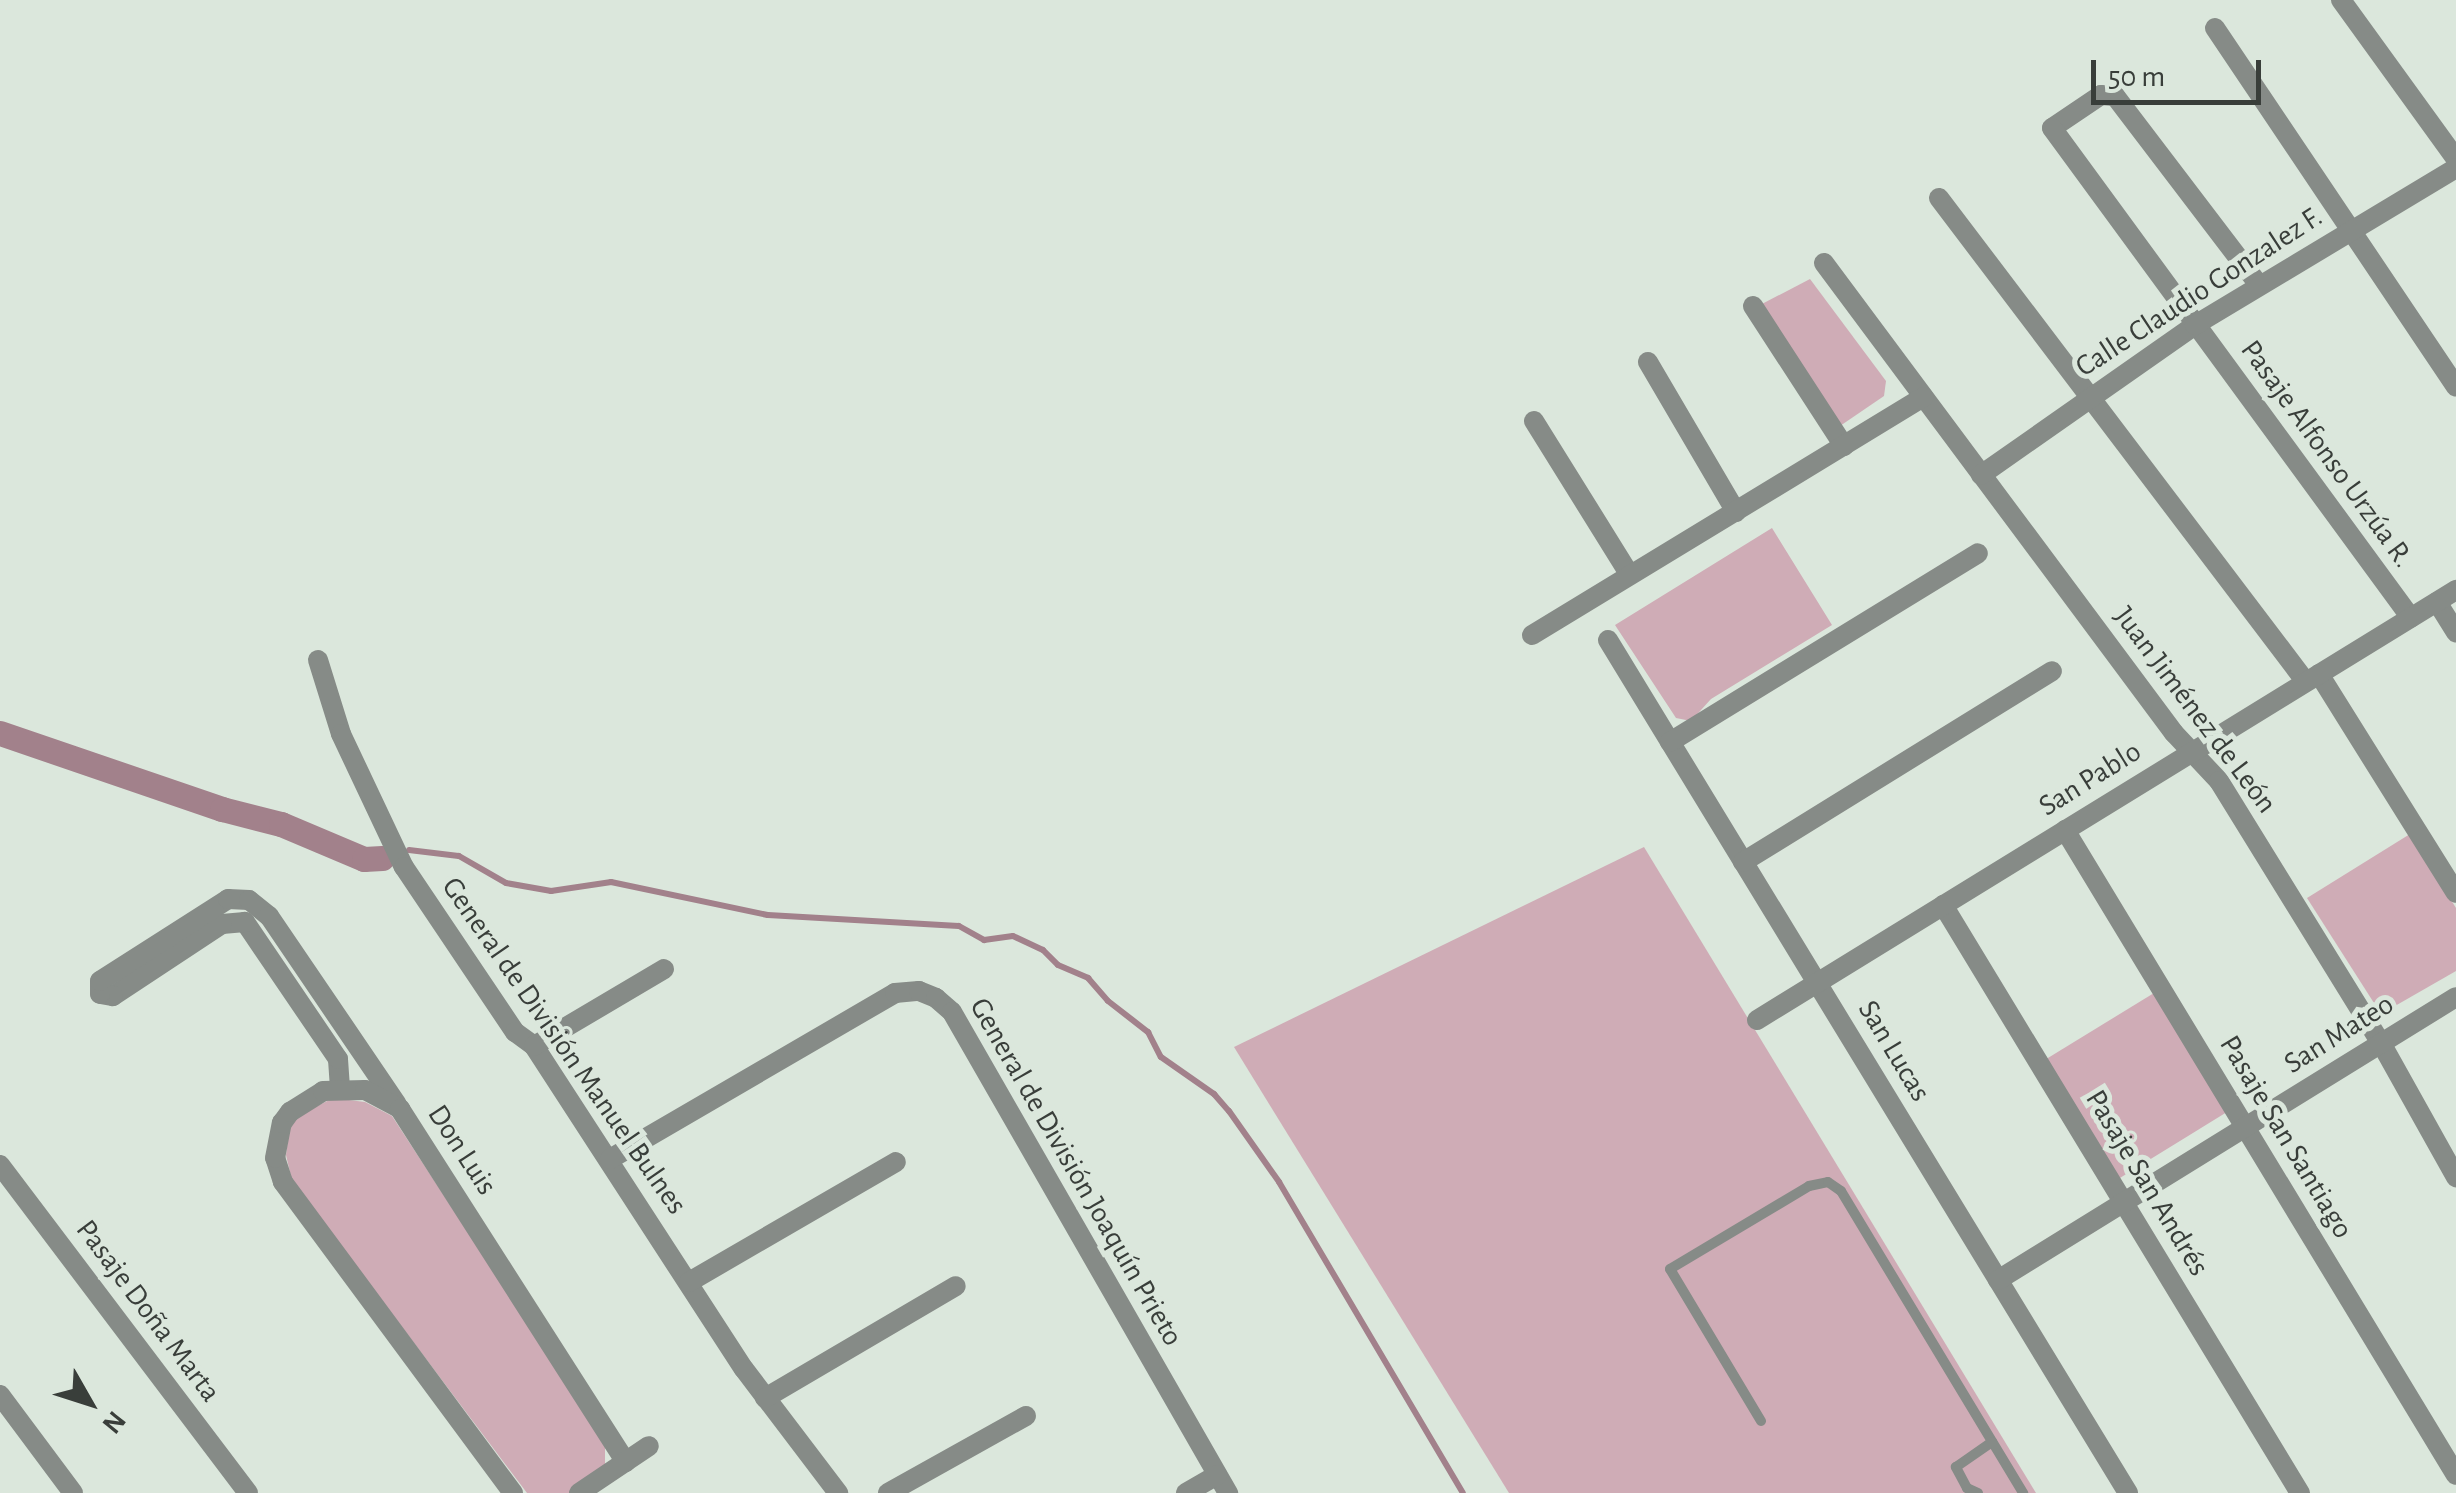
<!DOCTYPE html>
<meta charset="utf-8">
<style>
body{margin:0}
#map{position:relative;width:2456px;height:1493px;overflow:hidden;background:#dbe7dc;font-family:"Alegreya Sans",sans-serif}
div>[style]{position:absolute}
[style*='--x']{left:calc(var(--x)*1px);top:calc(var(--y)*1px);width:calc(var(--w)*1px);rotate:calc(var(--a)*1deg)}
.green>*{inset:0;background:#cfacb6}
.stream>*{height:6px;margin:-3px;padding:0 3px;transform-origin:3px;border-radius:3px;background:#a2818b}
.canal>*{height:25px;margin:-12.5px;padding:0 12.5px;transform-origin:12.5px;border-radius:12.5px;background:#a2818b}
.service>*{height:10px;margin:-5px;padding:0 5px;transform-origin:5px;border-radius:5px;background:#868b87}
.minor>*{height:20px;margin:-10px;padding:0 10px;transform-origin:10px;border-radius:10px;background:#868b87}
span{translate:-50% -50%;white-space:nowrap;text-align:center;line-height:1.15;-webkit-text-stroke:10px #dbe7dc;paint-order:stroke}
.street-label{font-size:30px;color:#393e3a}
.north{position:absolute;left:40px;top:1353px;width:100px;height:100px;-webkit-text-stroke:8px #dbe7dc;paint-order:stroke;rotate:129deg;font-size:28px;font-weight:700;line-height:40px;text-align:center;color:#393e3a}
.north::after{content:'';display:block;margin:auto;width:35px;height:45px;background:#393e3a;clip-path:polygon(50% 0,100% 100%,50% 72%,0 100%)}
.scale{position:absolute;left:2091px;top:60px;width:170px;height:45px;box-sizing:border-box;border:5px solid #393e3a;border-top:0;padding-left:12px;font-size:30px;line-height:35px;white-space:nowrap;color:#393e3a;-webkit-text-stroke:8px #dbe7dc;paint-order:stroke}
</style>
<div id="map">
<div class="green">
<div style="clip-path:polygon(1810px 279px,1886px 381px,1884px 396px,1840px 426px,1760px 305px)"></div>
<div style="clip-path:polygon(1772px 528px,1832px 625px,1711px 699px,1691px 721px,1676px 718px,1615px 625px)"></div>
<div style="clip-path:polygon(2410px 834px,2456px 908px,2456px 971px,2381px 1014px,2307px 898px)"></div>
<div style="clip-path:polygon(1644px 847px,2036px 1493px,1509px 1493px,1234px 1047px)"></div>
<div style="clip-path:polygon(2154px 993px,2227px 1112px,2115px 1181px,2043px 1061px)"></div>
<div style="clip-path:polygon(333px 1098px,365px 1102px,392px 1116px,605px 1442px,605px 1466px,571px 1493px,527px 1493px,292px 1181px,286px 1155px,289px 1131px,296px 1117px)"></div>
</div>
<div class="stream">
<div style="--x:409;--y:850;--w:50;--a:6.8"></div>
<div style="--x:459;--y:856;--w:54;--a:29.9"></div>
<div style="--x:506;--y:883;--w:46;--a:10.1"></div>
<div style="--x:551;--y:891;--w:61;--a:-8.5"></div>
<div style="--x:611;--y:882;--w:160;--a:11.9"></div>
<div style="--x:768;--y:915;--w:191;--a:3.3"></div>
<div style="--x:959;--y:926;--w:29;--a:29"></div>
<div style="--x:984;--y:940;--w:29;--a:-8"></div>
<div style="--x:1013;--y:936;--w:33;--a:25"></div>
<div style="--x:1043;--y:950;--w:21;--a:45"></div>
<div style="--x:1058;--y:965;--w:33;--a:23"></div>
<div style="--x:1088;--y:978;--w:30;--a:49"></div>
<div style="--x:1108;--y:1001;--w:51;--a:37.8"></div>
<div style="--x:1148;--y:1032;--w:28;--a:63"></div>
<div style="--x:1161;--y:1057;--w:65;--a:34.9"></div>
<div style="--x:1214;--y:1094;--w:23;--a:49"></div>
<div style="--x:1229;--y:1111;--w:87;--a:54.8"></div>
<div style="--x:1279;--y:1182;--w:361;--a:59.4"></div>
</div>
<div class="canal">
<div style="--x:0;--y:733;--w:235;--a:18.9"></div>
<div style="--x:222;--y:809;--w:61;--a:14.3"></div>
<div style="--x:281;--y:824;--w:90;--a:22.9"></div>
<div style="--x:364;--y:859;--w:18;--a:-3"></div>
</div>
<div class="service">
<div style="--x:1761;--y:1421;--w:177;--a:-120.9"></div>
<div style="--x:1670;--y:1269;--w:162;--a:-30.8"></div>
<div style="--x:1809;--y:1186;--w:19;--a:-12"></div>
<div style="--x:1828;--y:1182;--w:16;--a:35"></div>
<div style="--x:1841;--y:1191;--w:353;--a:58.9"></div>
<div style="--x:1978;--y:1493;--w:12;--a:-156"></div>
<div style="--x:1967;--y:1488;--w:24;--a:-118"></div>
<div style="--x:1956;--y:1467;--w:44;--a:-34.8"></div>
</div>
<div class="minor">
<div style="--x:2341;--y:0;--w:196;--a:54.1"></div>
<div style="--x:2215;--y:28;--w:432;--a:56.1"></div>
<div style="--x:1939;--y:198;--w:607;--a:52.83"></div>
<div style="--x:1824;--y:263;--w:586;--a:53.33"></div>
<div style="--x:2174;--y:733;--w:66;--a:46.8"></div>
<div style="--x:2219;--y:781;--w:308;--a:58.3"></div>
<div style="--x:2381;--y:1043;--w:154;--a:60.8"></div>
<div style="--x:2259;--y:285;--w:238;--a:-127.3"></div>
<div style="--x:2115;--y:96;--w:14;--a:-176"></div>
<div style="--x:2101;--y:95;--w:59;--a:146"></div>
<div style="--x:2052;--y:128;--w:607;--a:53.77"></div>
<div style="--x:1753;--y:306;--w:167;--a:57"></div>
<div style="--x:1648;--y:362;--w:174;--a:59.6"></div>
<div style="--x:1534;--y:421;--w:181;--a:58.1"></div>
<div style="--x:1981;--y:475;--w:261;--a:-35"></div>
<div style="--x:2195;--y:325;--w:305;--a:-31"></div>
<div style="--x:2437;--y:602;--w:36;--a:58"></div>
<div style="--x:1532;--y:635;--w:458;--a:-31.3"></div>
<div style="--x:1608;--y:640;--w:999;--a:58.63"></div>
<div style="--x:318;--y:660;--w:77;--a:72.7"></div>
<div style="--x:341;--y:734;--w:147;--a:64.7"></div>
<div style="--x:404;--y:867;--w:199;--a:56.1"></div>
<div style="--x:515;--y:1032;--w:24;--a:36"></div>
<div style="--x:534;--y:1046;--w:385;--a:57"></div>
<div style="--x:744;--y:1369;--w:156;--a:52.8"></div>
<div style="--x:2319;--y:674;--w:258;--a:58"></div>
<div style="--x:1670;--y:742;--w:361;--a:-31.5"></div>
<div style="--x:2065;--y:830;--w:754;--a:58.78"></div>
<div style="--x:1743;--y:862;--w:363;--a:-31.7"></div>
<div style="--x:1943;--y:905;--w:688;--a:58.74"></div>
<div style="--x:1757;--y:1020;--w:821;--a:-31.6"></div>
<div style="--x:534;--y:1046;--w:151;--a:-30.6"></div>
<div style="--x:340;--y:1088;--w:29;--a:-94"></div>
<div style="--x:338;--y:1059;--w:166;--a:-124.2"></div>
<div style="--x:245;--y:922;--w:23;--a:175"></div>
<div style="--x:222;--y:924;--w:131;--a:146.6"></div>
<div style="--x:113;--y:996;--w:13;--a:-171"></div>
<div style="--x:100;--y:994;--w:13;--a:-90"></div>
<div style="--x:100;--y:981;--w:152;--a:-32.6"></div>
<div style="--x:228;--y:899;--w:21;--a:3"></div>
<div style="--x:249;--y:900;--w:26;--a:39"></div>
<div style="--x:269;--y:916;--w:227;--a:55.8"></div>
<div style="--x:610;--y:1159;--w:330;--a:-30.2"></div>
<div style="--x:895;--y:993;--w:24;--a:-5"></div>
<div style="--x:919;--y:991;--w:18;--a:22"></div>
<div style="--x:936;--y:998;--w:21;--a:41"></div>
<div style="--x:952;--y:1012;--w:555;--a:60.15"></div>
<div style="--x:0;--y:1165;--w:411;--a:52.9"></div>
<div style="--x:1998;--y:1280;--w:538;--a:-31.71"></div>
<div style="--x:689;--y:1282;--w:239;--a:-30.1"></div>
<div style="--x:0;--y:1395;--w:122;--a:53.3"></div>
<div style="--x:765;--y:1398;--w:221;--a:-30.4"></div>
<div style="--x:513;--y:1493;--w:387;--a:-126.5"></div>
<div style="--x:283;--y:1182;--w:25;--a:-108"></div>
<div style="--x:275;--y:1158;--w:36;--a:-79"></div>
<div style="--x:282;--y:1123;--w:14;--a:-54"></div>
<div style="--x:290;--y:1112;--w:39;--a:-32"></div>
<div style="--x:323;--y:1091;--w:42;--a:-1.4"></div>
<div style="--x:365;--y:1090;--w:40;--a:28"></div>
<div style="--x:400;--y:1109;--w:419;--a:57.4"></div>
<div style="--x:579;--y:1493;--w:84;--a:-33.9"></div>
<div style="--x:888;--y:1493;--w:158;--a:-29.2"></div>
<div style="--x:1186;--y:1493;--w:36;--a:-30"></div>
</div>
<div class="street-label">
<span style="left:2199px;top:292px;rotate:-33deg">Calle Claudio Gonzalez F.</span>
<span style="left:2327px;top:454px;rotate:54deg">Pasaje Alfonso Urzúa R.</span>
<span style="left:2195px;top:710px;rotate:53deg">Juan Jiménez de León</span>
<span style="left:2090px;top:779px;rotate:-32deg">San Pablo</span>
<span style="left:2339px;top:1034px;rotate:-32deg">San Mateo</span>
<span style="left:564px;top:1046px;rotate:55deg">General de División Manuel Bulnes</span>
<span style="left:1894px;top:1051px;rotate:59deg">San Lucas</span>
<span style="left:2286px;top:1137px;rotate:59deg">Pasaje San Santiago</span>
<span style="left:462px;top:1150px;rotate:57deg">Don Luis</span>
<span style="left:1076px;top:1172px;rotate:60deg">General de División Joaquín Prieto</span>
<span style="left:2147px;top:1183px;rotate:59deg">Pasaje San Andrés</span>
<span style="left:148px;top:1311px;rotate:53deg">Pasaje Doña Marta</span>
</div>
<div class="north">N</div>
<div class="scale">50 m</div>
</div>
